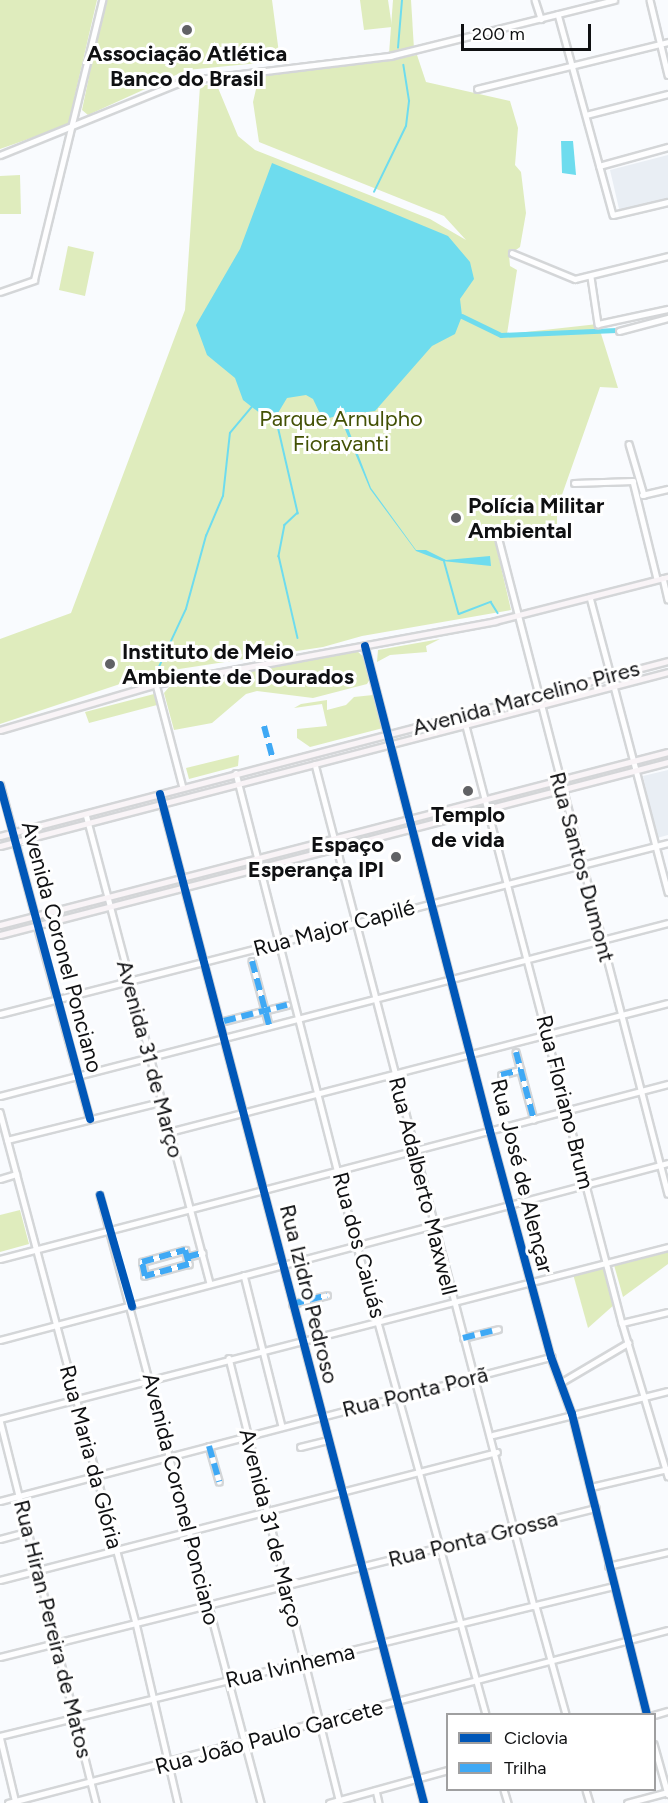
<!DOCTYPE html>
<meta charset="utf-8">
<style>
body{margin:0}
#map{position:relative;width:668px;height:1803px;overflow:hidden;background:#f9fbfe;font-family:Figtree,sans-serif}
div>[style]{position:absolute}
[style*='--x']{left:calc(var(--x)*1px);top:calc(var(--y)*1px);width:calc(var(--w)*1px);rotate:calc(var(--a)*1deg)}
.built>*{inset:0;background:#e9eef4}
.green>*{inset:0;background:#dfecbd}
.water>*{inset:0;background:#6edcee}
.stream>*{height:1.5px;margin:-0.75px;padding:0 0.75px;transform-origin:0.75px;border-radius:0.75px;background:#6edcee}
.canal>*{height:4.5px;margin:-2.25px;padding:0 2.25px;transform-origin:2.25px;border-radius:2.25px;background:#6edcee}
.roads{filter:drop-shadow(2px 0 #d4d6d8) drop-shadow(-2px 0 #d4d6d8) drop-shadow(0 2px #d4d6d8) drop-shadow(0 -2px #d4d6d8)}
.minor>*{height:4.5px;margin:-2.25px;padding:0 2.25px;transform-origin:2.25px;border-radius:2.25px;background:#fefeff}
.major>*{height:5px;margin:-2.5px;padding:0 2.5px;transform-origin:2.5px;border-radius:2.5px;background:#f9f4f7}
.quiet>*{height:6px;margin-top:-3px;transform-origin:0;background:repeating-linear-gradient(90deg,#3fa9f5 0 12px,transparent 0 18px)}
.cycleway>*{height:8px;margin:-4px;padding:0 4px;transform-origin:4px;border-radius:4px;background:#0057b8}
.dots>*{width:16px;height:16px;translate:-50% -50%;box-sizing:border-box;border:3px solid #fff;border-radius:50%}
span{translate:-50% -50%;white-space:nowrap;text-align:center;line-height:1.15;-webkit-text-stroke:6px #fff;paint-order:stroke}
.poi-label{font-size:22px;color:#0f1012;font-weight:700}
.left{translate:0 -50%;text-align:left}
.right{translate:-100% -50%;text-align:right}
.park-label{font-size:22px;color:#435105}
.street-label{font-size:22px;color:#0f1012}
.legend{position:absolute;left:446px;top:1713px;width:210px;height:78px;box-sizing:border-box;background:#fff;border:2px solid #9f9fa0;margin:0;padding:8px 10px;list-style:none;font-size:18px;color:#0f1012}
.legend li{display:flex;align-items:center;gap:12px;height:30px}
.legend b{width:30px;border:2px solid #9f9fa0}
.scale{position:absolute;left:461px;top:24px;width:130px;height:27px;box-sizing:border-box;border:3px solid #0f1012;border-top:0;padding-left:8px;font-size:18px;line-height:21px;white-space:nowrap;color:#0f1012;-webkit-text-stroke:4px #fff;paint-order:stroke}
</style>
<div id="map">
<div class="built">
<div style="clip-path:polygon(668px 155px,668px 200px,620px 213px,610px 170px)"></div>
<div style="clip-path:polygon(668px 770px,668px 835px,657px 838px,643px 776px)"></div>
</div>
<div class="green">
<div style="clip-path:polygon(0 0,97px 0,68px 125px,0 149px)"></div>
<div style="clip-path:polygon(105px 0,272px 0,280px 61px,187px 70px,88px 115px,82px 110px)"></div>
<div style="clip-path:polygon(360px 0,388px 0,392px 27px,364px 30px)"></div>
<div style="clip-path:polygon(393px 0,411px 0,414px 49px,389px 54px)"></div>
<div style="clip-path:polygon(417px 55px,426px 82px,510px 101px,518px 128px,515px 165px,521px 172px,526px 213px,520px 247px,509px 255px,510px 266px,517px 270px,507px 334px,598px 324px,618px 388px,600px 387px,557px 509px,557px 527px,495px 541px,511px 610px,362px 636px,323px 647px,153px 673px,0 724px,0 639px,71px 613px,185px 310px,200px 86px,216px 83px,238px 136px,255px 150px,430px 219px,466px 240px,444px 216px,259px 142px,253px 102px,259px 76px)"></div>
<div style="clip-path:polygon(20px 175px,21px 214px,0 214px,0 176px)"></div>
<div style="clip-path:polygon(68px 246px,94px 252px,85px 296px,59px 290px)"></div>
<div style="clip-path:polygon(440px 639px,426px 646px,427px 652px,390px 655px,377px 662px,378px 650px)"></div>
<div style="clip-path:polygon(357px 651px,366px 659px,370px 679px,367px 684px,313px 698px,257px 691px,246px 694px,212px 723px,174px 730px,164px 693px,170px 686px)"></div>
<div style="clip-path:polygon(154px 694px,161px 714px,157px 705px,89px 723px,85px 712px)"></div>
<div style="clip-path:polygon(373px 695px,383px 728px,310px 747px,297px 738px,297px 729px,327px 726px,322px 704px,294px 708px,301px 704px,327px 700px,327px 710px,346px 705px,354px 697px)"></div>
<div style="clip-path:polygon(239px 755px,238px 766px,189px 779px,186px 768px)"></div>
<div style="clip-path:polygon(20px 1210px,29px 1244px,0 1252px,0 1215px)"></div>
<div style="clip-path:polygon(668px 1250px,668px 1264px,623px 1297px,614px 1265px)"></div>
<div style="clip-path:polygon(605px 1267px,615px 1304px,588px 1328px,573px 1274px)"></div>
</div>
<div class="water">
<div style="clip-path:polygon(561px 141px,573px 141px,576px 175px,562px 173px)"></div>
<div style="clip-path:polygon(272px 163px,448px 236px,470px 262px,474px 279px,460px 299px,462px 316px,455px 334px,432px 346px,375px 411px,343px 415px,371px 488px,416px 550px,426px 550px,446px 560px,490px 556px,491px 566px,442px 561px,416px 551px,370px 489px,339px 415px,323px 420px,313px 399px,306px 395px,287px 398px,278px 413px,266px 418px,243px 400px,235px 378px,207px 355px,196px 325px,240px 249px)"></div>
</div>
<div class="stream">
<div style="--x:398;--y:48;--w:48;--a:-85.2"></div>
<div style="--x:374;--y:192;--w:73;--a:-64.1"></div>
<div style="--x:406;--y:126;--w:25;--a:-83"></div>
<div style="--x:409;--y:101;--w:36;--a:-99"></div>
<div style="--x:275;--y:413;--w:103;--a:77"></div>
<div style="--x:298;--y:513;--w:18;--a:137"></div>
<div style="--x:285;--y:525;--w:32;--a:101"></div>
<div style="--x:279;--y:556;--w:84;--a:77"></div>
<div style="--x:444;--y:560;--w:56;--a:74.5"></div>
<div style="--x:459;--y:614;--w:34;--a:-21"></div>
<div style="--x:491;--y:602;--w:13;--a:58"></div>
<div style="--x:158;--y:669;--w:66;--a:-65"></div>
<div style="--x:186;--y:609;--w:76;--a:-74.7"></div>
<div style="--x:206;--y:536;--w:43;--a:-67"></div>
<div style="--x:223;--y:496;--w:63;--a:-83.7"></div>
<div style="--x:230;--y:433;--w:34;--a:-50"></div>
</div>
<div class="canal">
<div style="--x:462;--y:316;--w:43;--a:26"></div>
<div style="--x:501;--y:335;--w:115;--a:-2.5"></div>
</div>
<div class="roads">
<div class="minor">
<div style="--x:535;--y:0;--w:20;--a:72"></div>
<div style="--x:650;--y:0;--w:77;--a:76.5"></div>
<div style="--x:558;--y:14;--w:208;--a:74.7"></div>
<div style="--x:613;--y:215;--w:57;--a:-13.3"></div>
<div style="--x:477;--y:89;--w:197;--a:-13.8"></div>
<div style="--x:586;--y:115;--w:85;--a:-14.4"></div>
<div style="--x:0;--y:155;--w:197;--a:-22"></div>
<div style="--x:183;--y:81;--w:209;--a:-6.9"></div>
<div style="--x:390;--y:56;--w:231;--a:-14"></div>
<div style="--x:599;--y:166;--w:72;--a:-15.4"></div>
<div style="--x:512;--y:253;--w:68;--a:22.4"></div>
<div style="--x:575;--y:279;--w:96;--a:-13.9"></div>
<div style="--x:591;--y:277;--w:48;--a:81.5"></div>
<div style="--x:598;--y:324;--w:72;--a:-12.1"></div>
<div style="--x:0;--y:292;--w:36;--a:-19"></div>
<div style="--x:34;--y:280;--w:288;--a:-76.3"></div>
<div style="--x:619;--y:331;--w:51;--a:-14.9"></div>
<div style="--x:629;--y:444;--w:53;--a:73.6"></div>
<div style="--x:574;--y:483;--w:59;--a:-1.9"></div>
<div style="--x:633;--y:481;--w:101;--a:76.2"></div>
<div style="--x:642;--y:495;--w:27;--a:-13"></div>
<div style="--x:499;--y:540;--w:675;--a:75.51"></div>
<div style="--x:663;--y:578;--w:22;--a:77"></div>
<div style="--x:590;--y:597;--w:82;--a:75.1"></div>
<div style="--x:365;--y:646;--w:501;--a:75.55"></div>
<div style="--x:490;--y:1131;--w:234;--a:74.9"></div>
<div style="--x:551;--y:1357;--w:61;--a:69.8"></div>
<div style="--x:572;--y:1414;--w:309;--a:76"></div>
<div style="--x:156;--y:684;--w:107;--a:75.4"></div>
<div style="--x:614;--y:686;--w:213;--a:75.3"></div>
<div style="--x:466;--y:726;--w:617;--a:75.36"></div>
<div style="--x:622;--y:1323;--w:160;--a:73.3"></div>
<div style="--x:315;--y:764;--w:870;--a:75.42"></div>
<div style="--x:236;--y:773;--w:488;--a:75.7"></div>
<div style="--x:357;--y:1246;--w:485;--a:74.6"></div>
<div style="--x:160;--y:794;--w:1043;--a:75.34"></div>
<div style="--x:86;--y:814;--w:486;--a:75.2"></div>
<div style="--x:37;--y:925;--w:201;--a:74.7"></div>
<div style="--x:252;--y:961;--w:66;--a:75.1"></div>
<div style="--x:0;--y:1014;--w:690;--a:-14.36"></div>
<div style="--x:224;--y:1021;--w:65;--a:-14.3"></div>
<div style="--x:516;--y:1052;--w:70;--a:75.2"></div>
<div style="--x:501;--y:1075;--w:20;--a:-15"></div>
<div style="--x:0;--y:1096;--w:690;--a:-14.52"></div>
<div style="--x:0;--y:1112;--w:529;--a:75.1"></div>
<div style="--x:136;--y:1623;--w:185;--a:76.9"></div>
<div style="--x:169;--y:1132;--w:515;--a:-14.49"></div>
<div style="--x:7;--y:1140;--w:159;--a:-13.9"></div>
<div style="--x:0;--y:1179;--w:17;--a:-17"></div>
<div style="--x:100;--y:1195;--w:629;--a:75.17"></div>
<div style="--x:185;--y:1250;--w:15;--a:74"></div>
<div style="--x:189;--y:1264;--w:46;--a:164.7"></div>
<div style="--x:145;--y:1276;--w:14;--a:-102"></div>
<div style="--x:142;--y:1262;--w:45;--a:-15.6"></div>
<div style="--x:187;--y:1257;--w:16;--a:-15"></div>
<div style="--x:0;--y:1259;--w:691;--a:-14.68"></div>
<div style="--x:244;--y:1275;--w:156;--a:75.9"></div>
<div style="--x:292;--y:1304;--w:36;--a:-14"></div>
<div style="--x:622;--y:1323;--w:47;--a:-13.4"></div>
<div style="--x:463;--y:1338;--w:36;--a:-14"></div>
<div style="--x:0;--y:1340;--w:691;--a:-14.84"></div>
<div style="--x:229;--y:1358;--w:459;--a:76"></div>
<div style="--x:562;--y:1382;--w:77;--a:-30.6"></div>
<div style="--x:0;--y:1419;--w:690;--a:-14.44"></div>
<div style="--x:0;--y:1420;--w:395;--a:75.9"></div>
<div style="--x:493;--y:1435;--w:180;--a:-14.1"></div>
<div style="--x:209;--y:1446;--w:37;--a:74"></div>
<div style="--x:300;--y:1447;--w:29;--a:-14"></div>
<div style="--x:591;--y:1487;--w:79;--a:-13.2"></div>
<div style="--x:0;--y:1501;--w:570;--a:-14.65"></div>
<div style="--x:0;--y:1539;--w:30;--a:-15"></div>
<div style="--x:608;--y:1566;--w:62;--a:-13.1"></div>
<div style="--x:0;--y:1580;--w:513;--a:-14.44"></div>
<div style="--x:536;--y:1606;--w:112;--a:74.5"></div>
<div style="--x:0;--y:1657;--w:614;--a:-14.04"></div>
<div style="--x:654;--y:1715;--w:15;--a:-16"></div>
<div style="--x:0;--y:1736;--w:632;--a:-13.73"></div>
<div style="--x:0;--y:1736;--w:69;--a:76.6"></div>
<div style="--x:654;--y:1744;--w:52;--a:74.4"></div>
<div style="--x:376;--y:1790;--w:13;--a:77"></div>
<div style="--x:504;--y:1790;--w:14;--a:73"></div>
<div style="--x:586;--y:1790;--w:14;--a:73"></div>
<div style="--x:8;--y:1803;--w:682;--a:-14.69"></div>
<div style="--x:329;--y:1803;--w:123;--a:-15.5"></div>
<div style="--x:627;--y:1803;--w:42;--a:-15"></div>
</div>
<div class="major">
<div style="--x:0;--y:730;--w:163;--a:-16.4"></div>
<div style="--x:156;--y:684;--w:345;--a:-10.5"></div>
<div style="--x:495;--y:621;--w:179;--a:-14.3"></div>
<div style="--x:0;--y:785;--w:137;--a:75.1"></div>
<div style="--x:0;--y:836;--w:691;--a:-14.68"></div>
<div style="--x:0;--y:846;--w:690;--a:-14.6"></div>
<div style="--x:0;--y:925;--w:690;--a:-14.52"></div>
<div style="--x:0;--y:935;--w:690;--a:-14.52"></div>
</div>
</div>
<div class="quiet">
<div style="--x:264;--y:726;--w:31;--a:75"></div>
<div style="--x:252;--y:961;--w:66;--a:75.1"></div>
<div style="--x:224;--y:1021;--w:65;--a:-14.3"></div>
<div style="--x:516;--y:1052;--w:70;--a:75.2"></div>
<div style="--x:501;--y:1075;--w:20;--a:-15"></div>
<div style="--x:185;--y:1250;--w:15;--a:74"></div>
<div style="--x:189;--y:1264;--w:46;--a:164.7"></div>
<div style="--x:145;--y:1276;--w:14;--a:-102"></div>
<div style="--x:142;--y:1262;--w:45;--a:-15.6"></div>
<div style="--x:187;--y:1257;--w:16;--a:-15"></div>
<div style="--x:292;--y:1304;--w:36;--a:-14"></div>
<div style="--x:463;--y:1338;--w:36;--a:-14"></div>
<div style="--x:209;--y:1446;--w:37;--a:74"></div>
</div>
<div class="cycleway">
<div style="--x:365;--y:646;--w:501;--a:75.55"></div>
<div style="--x:490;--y:1131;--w:234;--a:74.9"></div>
<div style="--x:551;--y:1357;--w:61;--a:69.8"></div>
<div style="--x:572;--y:1414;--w:309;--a:76"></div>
<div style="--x:0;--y:785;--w:346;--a:74.9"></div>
<div style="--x:160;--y:794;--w:1043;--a:75.34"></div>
<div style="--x:100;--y:1195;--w:116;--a:73.9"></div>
</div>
<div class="dots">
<div style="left:187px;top:30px;background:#616265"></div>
<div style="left:456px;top:518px;background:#616265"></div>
<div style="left:110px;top:664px;background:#616265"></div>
<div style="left:468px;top:791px;background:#616265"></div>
<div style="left:396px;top:857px;background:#616265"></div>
</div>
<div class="poi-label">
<span style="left:187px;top:66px">Associação Atlética<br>Banco do Brasil</span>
<span class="left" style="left:468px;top:518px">Polícia Militar<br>Ambiental</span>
<span class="left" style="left:122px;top:664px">Instituto de Meio<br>Ambiente de Dourados</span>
<span style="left:468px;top:827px">Templo<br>de vida</span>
<span class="right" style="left:384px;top:857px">Espaço<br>Esperança IPI</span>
</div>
<div class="park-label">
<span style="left:341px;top:431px">Parque Arnulpho<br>Fioravanti</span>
</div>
<div class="street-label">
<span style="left:526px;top:698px;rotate:-15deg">Avenida Marcelino Pires</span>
<span style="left:582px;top:867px;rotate:75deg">Rua Santos Dumont</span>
<span style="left:334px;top:928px;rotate:-15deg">Rua Major Capilé</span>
<span style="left:62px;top:947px;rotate:75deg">Avenida Coronel Ponciano</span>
<span style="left:150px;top:1059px;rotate:75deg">Avenida 31 de Março</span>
<span style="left:565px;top:1102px;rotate:76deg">Rua Floriano Brum</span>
<span style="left:522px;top:1176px;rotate:76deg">Rua José de Alençar</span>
<span style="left:423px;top:1186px;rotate:76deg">Rua Adalberto Maxwell</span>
<span style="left:359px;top:1245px;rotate:75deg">Rua dos Caiuás</span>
<span style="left:309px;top:1294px;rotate:76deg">Rua Izidro Pedroso</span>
<span style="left:415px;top:1392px;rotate:-14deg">Rua Ponta Porã</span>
<span style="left:91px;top:1457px;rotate:75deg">Rua Maria da Glória</span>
<span style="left:181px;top:1499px;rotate:76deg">Avenida Coronel Ponciano</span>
<span style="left:271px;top:1528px;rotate:76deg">Avenida 31 de Março</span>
<span style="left:473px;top:1539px;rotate:-14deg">Rua Ponta Grossa</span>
<span style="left:53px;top:1629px;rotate:76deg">Rua Hiran Pereira de Matos</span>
<span style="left:290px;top:1666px;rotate:-13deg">Rua Ivinhema</span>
<span style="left:269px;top:1737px;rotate:-15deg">Rua João Paulo Garcete</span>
</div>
<ul class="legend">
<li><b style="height:8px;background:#0057b8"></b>Ciclovia</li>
<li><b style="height:8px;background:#3fa9f5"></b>Trilha</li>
</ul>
<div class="scale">200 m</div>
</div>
